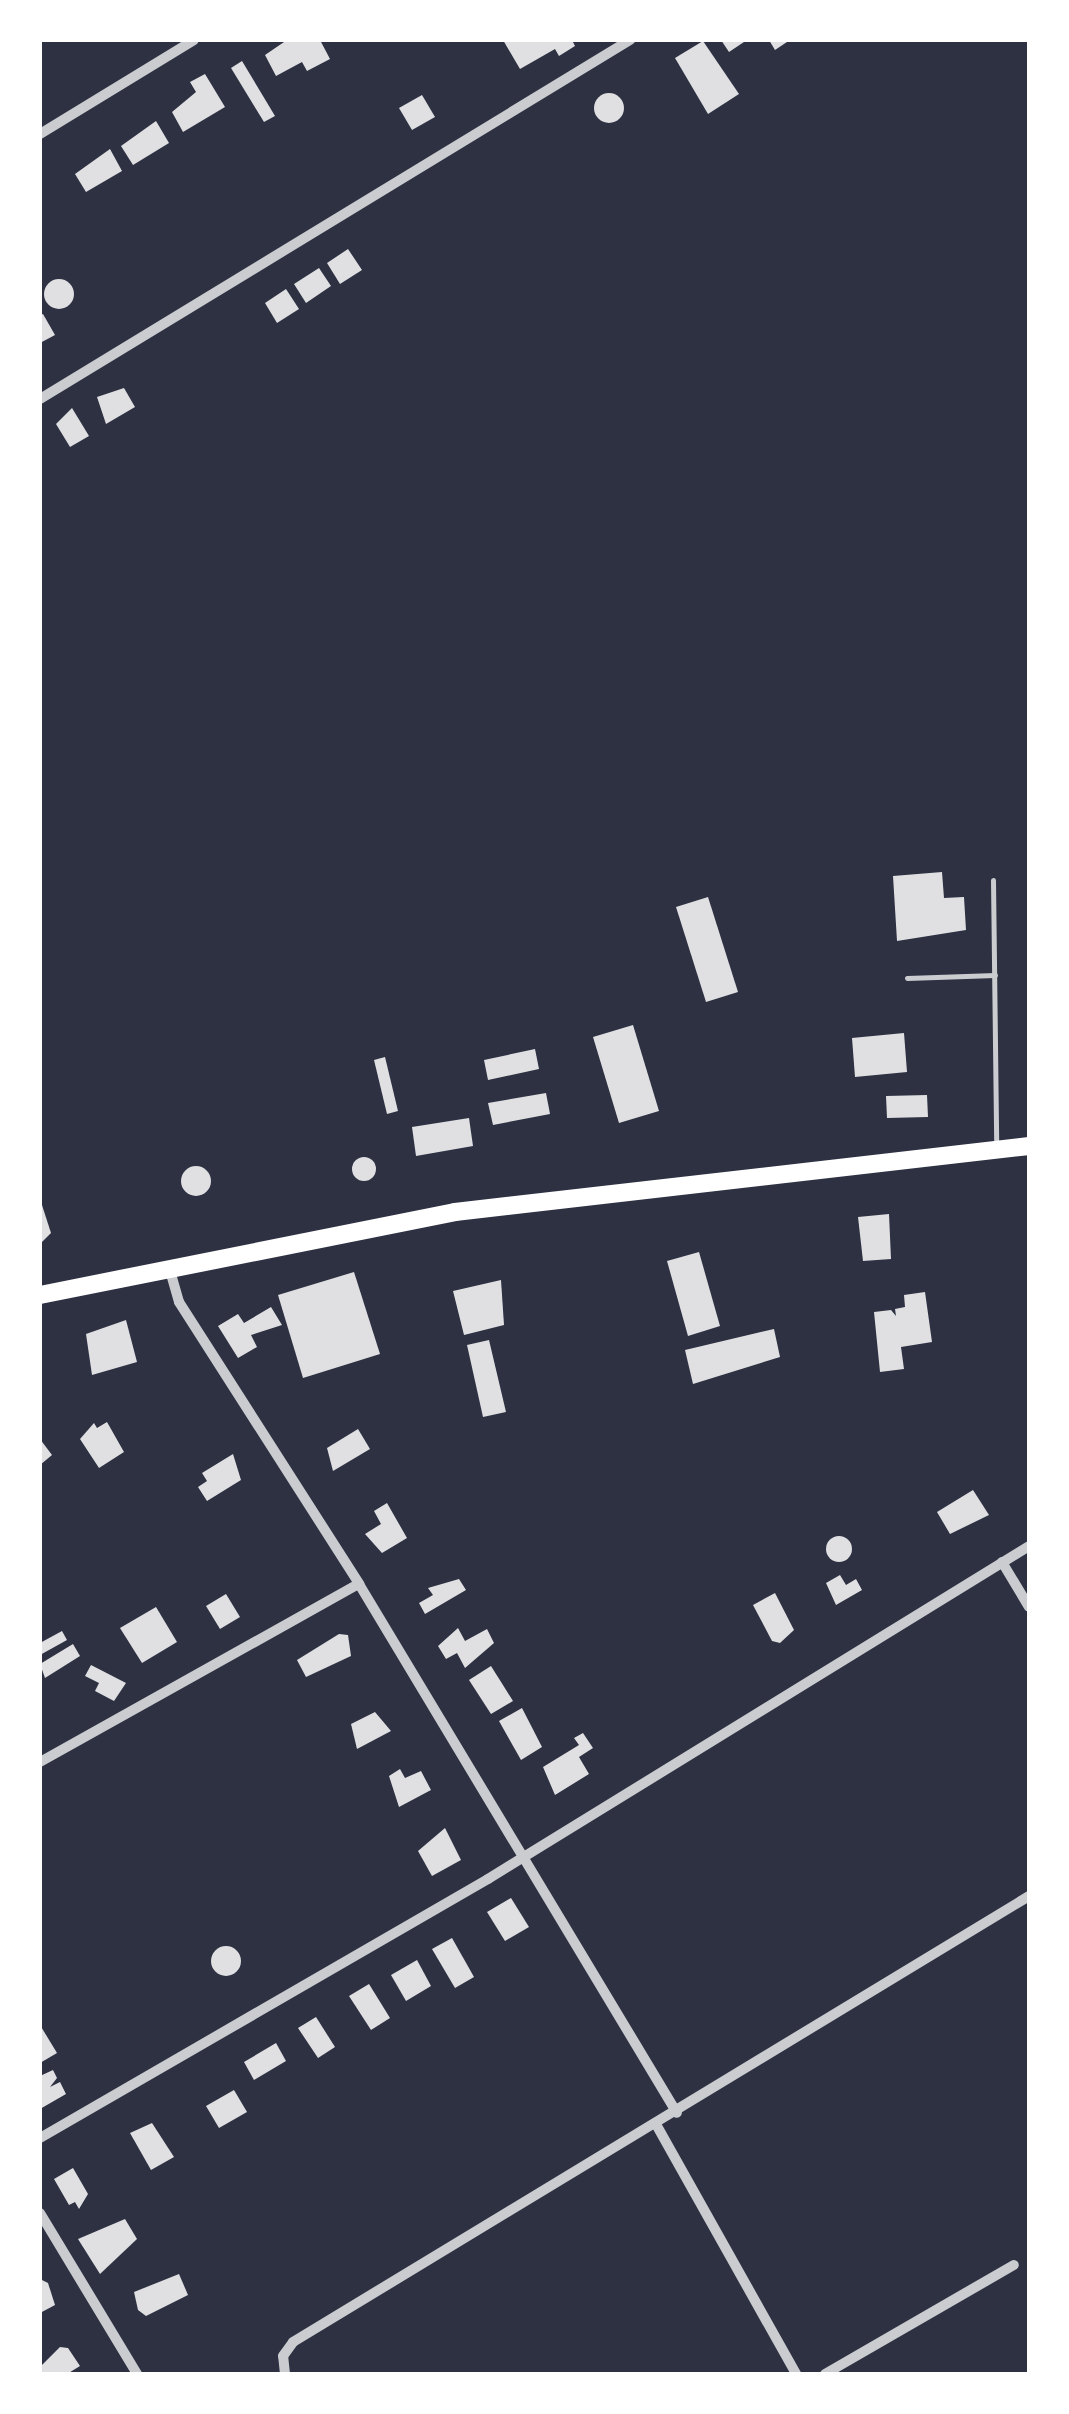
<!DOCTYPE html>
<style>
body{margin:0}
#map{position:relative;width:1069px;height:2414px;overflow:hidden;background:#2d3142;font-family:"Space Grotesk",sans-serif}
div>[style]{position:absolute}
[style*='--x']{left:calc(var(--x)*1px);top:calc(var(--y)*1px);width:calc(var(--w)*1px);rotate:calc(var(--a)*1deg)}
.building>*{inset:0;background:#e0e0e3}
.round{border-radius:50%}
.service>*{height:5px;margin:-2.5px;padding:0 2.5px;transform-origin:2.5px;border-radius:2.5px;background:#caccd0}
.minor>*{height:10px;margin:-5px;padding:0 5px;transform-origin:5px;border-radius:5px;background:#caccd0}
.primary>*{height:18px;margin:-9px;padding:0 9px;transform-origin:9px;border-radius:9px;background:#fff}
span{translate:-50% -50%;white-space:nowrap;text-align:center;line-height:1.15;-webkit-text-stroke:10px #fff;paint-order:stroke}
.frame{position:absolute;inset:0;border:42px solid #fff;pointer-events:none}
</style>
<div id="map">
<div class="building">
<div style="clip-path:polygon(287px 40px,320px 40px,330px 59px,307px 71px,302px 62px,276px 76px,265px 55px)"></div>
<div style="clip-path:polygon(503px 40px,572px 40px,575px 46px,559px 56px,555px 49px,520px 69px)"></div>
<div style="clip-path:polygon(721px 40px,747px 40px,729px 52px)"></div>
<div style="clip-path:polygon(769px 40px,790px 40px,775px 50px)"></div>
<div style="clip-path:polygon(703px 41px,739px 94px,708px 114px,675px 58px)"></div>
<div style="clip-path:polygon(242px 61px,275px 116px,264px 122px,231px 68px)"></div>
<div style="clip-path:polygon(205px 74px,225px 107px,183px 132px,172px 112px,196px 92px,190px 82px)"></div>
<div class="round" style="left:594px;top:93px;width:30px;height:30px"></div>
<div style="clip-path:polygon(422px 95px,435px 117px,412px 130px,399px 108px)"></div>
<div style="clip-path:polygon(156px 121px,169px 143px,133px 165px,121px 146px)"></div>
<div style="clip-path:polygon(110px 149px,122px 171px,86px 192px,75px 174px)"></div>
<div style="clip-path:polygon(348px 249px,362px 270px,340px 284px,327px 263px)"></div>
<div style="clip-path:polygon(319px 268px,331px 286px,306px 303px,294px 284px)"></div>
<div class="round" style="left:44px;top:279px;width:30px;height:30px"></div>
<div style="clip-path:polygon(286px 289px,299px 309px,277px 323px,265px 303px)"></div>
<div style="clip-path:polygon(43px 314px,55px 335px,40px 343px,40px 315px)"></div>
<div style="clip-path:polygon(124px 388px,135px 407px,106px 424px,97px 397px)"></div>
<div style="clip-path:polygon(72px 408px,89px 436px,70px 447px,56px 424px)"></div>
<div style="clip-path:polygon(942px 872px,944px 898px,964px 897px,966px 930px,897px 941px,893px 876px)"></div>
<div style="clip-path:polygon(708px 897px,738px 992px,706px 1002px,676px 907px)"></div>
<div style="clip-path:polygon(633px 1025px,659px 1111px,619px 1123px,593px 1037px)"></div>
<div style="clip-path:polygon(904px 1033px,907px 1072px,855px 1077px,852px 1038px)"></div>
<div style="clip-path:polygon(535px 1049px,539px 1069px,488px 1080px,484px 1060px)"></div>
<div style="clip-path:polygon(385px 1057px,398px 1111px,387px 1114px,374px 1060px)"></div>
<div style="clip-path:polygon(546px 1093px,550px 1114px,493px 1125px,488px 1103px)"></div>
<div style="clip-path:polygon(927px 1095px,928px 1117px,887px 1118px,886px 1096px)"></div>
<div style="clip-path:polygon(469px 1118px,473px 1146px,416px 1156px,412px 1127px)"></div>
<div class="round" style="left:352px;top:1157px;width:24px;height:24px"></div>
<div class="round" style="left:181px;top:1166px;width:30px;height:30px"></div>
<div style="clip-path:polygon(41px 1202px,51px 1233px,40px 1244px,40px 1202px)"></div>
<div style="clip-path:polygon(889px 1214px,891px 1259px,863px 1261px,858px 1217px)"></div>
<div style="clip-path:polygon(699px 1252px,720px 1326px,688px 1336px,667px 1261px)"></div>
<div style="clip-path:polygon(354px 1272px,380px 1354px,303px 1378px,278px 1295px)"></div>
<div style="clip-path:polygon(501px 1280px,504px 1325px,464px 1335px,453px 1291px)"></div>
<div style="clip-path:polygon(925px 1292px,932px 1342px,901px 1347px,904px 1369px,880px 1372px,874px 1312px,891px 1310px,896px 1316px,895px 1309px,905px 1307px,904px 1295px)"></div>
<div style="clip-path:polygon(271px 1307px,282px 1325px,251px 1335px,257px 1347px,238px 1358px,218px 1326px,238px 1314px,244px 1323px)"></div>
<div style="clip-path:polygon(126px 1320px,137px 1362px,92px 1375px,86px 1334px)"></div>
<div style="clip-path:polygon(774px 1329px,780px 1357px,693px 1384px,685px 1350px)"></div>
<div style="clip-path:polygon(489px 1340px,506px 1412px,483px 1417px,467px 1345px)"></div>
<div style="clip-path:polygon(107px 1422px,124px 1452px,99px 1468px,80px 1439px,94px 1423px,97px 1428px)"></div>
<div style="clip-path:polygon(358px 1429px,370px 1449px,333px 1471px,327px 1448px)"></div>
<div style="clip-path:polygon(40px 1439px,52px 1455px,40px 1465px)"></div>
<div style="clip-path:polygon(233px 1454px,241px 1480px,207px 1501px,198px 1487px,207px 1481px,202px 1473px)"></div>
<div style="clip-path:polygon(973px 1490px,989px 1515px,950px 1534px,937px 1512px)"></div>
<div style="clip-path:polygon(387px 1503px,407px 1538px,382px 1553px,365px 1534px,381px 1524px,374px 1511px)"></div>
<div class="round" style="left:826px;top:1536px;width:26px;height:26px"></div>
<div style="clip-path:polygon(840px 1575px,846px 1585px,856px 1579px,862px 1590px,836px 1605px,826px 1583px)"></div>
<div style="clip-path:polygon(459px 1579px,466px 1590px,425px 1614px,419px 1603px,433px 1595px,428px 1588px)"></div>
<div style="clip-path:polygon(775px 1593px,794px 1630px,780px 1643px,772px 1641px,753px 1605px)"></div>
<div style="clip-path:polygon(226px 1594px,240px 1617px,220px 1629px,206px 1606px)"></div>
<div style="clip-path:polygon(156px 1607px,177px 1642px,142px 1663px,120px 1628px)"></div>
<div style="clip-path:polygon(458px 1628px,465px 1641px,487px 1629px,494px 1643px,465px 1668px,457px 1653px,446px 1659px,438px 1646px)"></div>
<div style="clip-path:polygon(62px 1631px,67px 1640px,40px 1655px,40px 1643px)"></div>
<div style="clip-path:polygon(339px 1634px,348px 1635px,351px 1656px,306px 1677px,297px 1660px)"></div>
<div style="clip-path:polygon(73px 1644px,80px 1656px,45px 1678px,40px 1664px)"></div>
<div style="clip-path:polygon(91px 1665px,126px 1683px,114px 1701px,95px 1691px,99px 1683px,85px 1676px)"></div>
<div style="clip-path:polygon(491px 1666px,513px 1701px,491px 1714px,469px 1680px)"></div>
<div style="clip-path:polygon(522px 1708px,542px 1747px,521px 1760px,499px 1721px)"></div>
<div style="clip-path:polygon(375px 1712px,391px 1731px,357px 1749px,351px 1724px)"></div>
<div style="clip-path:polygon(583px 1733px,593px 1748px,579px 1757px,589px 1774px,555px 1795px,543px 1767px,579px 1745px,574px 1738px)"></div>
<div style="clip-path:polygon(400px 1769px,405px 1778px,421px 1771px,431px 1790px,399px 1807px,389px 1776px)"></div>
<div style="clip-path:polygon(445px 1828px,461px 1860px,432px 1876px,418px 1851px)"></div>
<div style="clip-path:polygon(511px 1898px,529px 1927px,505px 1941px,487px 1912px)"></div>
<div style="clip-path:polygon(452px 1938px,474px 1977px,455px 1988px,432px 1949px)"></div>
<div class="round" style="left:211px;top:1946px;width:30px;height:30px"></div>
<div style="clip-path:polygon(417px 1960px,431px 1986px,406px 2001px,391px 1975px)"></div>
<div style="clip-path:polygon(369px 1984px,390px 2018px,371px 2030px,349px 1996px)"></div>
<div style="clip-path:polygon(316px 2017px,335px 2047px,318px 2058px,298px 2028px)"></div>
<div style="clip-path:polygon(40px 2025px,57px 2053px,40px 2063px)"></div>
<div style="clip-path:polygon(276px 2043px,286px 2061px,254px 2080px,244px 2062px)"></div>
<div style="clip-path:polygon(53px 2070px,57px 2078px,50px 2087px,60px 2082px,66px 2094px,40px 2109px,40px 2076px)"></div>
<div style="clip-path:polygon(234px 2090px,247px 2112px,219px 2128px,206px 2106px)"></div>
<div style="clip-path:polygon(152px 2123px,174px 2157px,151px 2170px,130px 2133px)"></div>
<div style="clip-path:polygon(73px 2168px,88px 2194px,79px 2209px,75px 2202px,69px 2205px,54px 2179px)"></div>
<div style="clip-path:polygon(125px 2219px,137px 2239px,100px 2274px,78px 2239px)"></div>
<div style="clip-path:polygon(179px 2274px,188px 2295px,146px 2316px,138px 2310px,134px 2292px)"></div>
<div style="clip-path:polygon(40px 2279px,48px 2283px,55px 2305px,40px 2313px)"></div>
<div style="clip-path:polygon(60px 2347px,68px 2348px,80px 2366px,67px 2374px,43px 2374px,40px 2367px)"></div>
</div>
<div class="service">
<div style="--x:993;--y:880;--w:264;--a:89.3"></div>
<div style="--x:907;--y:978;--w:88;--a:-2"></div>
</div>
<div class="minor">
<div style="--x:40;--y:134;--w:180;--a:-31.4"></div>
<div style="--x:40;--y:399;--w:691;--a:-31.32"></div>
<div style="--x:169;--y:1267;--w:36;--a:74"></div>
<div style="--x:179;--y:1302;--w:335;--a:57.4"></div>
<div style="--x:359;--y:1584;--w:617;--a:58.99"></div>
<div style="--x:1002;--y:1562;--w:52;--a:59"></div>
<div style="--x:40;--y:1762;--w:365;--a:-29.2"></div>
<div style="--x:657;--y:2126;--w:284;--a:60.7"></div>
<div style="--x:40;--y:2138;--w:517;--a:-30.03"></div>
<div style="--x:488;--y:1879;--w:635;--a:-31.61"></div>
<div style="--x:40;--y:2213;--w:188;--a:58.9"></div>
<div style="--x:285;--y:2374;--w:18;--a:-96"></div>
<div style="--x:283;--y:2356;--w:17;--a:-54"></div>
<div style="--x:293;--y:2342;--w:861;--a:-31.21"></div>
<div style="--x:825;--y:2374;--w:218;--a:-30"></div>
</div>
<div class="primary">
<div style="--x:40;--y:1295;--w:423;--a:-11.3"></div>
<div style="--x:455;--y:1212;--w:578;--a:-6.56"></div>
</div>
<div class="frame"></div>
</div>
